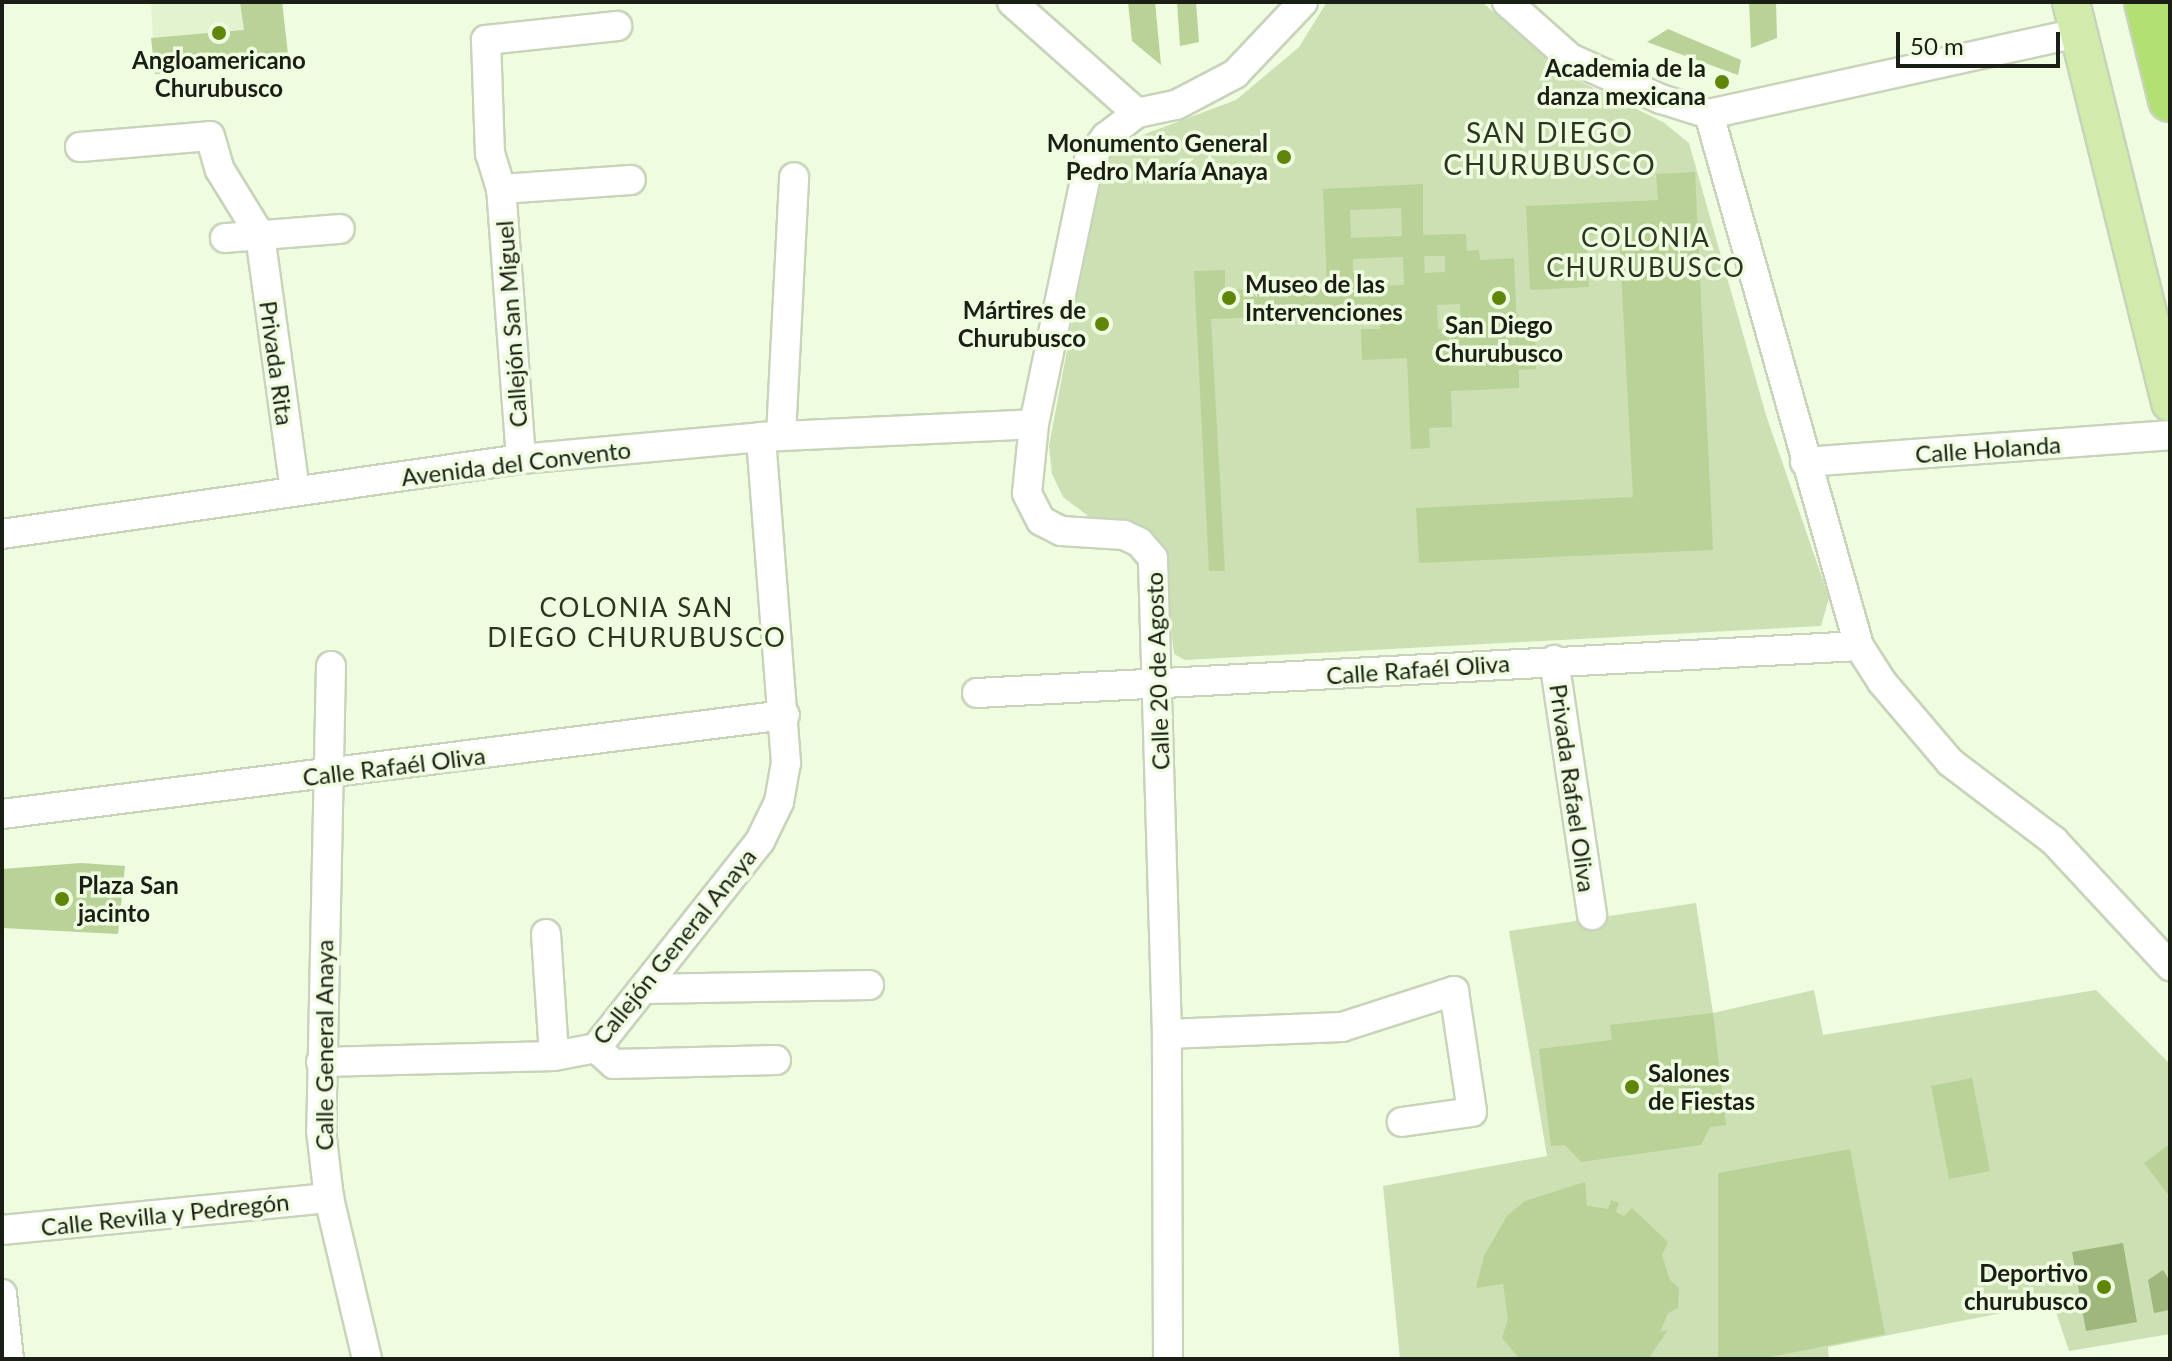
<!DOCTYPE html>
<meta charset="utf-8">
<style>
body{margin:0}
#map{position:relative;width:2172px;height:1361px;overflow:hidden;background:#effce0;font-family:Lato,sans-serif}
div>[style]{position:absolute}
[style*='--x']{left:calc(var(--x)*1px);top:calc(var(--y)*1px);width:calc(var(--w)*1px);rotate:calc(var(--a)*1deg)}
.built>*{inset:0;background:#e3f3d0}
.green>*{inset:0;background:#cce0b4}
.water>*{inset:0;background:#9eb77d}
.building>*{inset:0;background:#b8d297}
.roads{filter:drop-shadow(2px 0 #c7d4b9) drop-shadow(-2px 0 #c7d4b9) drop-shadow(0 2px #c7d4b9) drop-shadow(0 -2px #c7d4b9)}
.minor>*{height:28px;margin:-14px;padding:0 14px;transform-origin:14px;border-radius:14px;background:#fff}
.major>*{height:36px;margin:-18px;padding:0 18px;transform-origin:18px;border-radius:18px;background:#d1ecaa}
.highway>*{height:42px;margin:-21px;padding:0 21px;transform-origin:21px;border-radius:21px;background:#b3e072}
.dots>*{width:22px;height:22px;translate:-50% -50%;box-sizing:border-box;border:4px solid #effce0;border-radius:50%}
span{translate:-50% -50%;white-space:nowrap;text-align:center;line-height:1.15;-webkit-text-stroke:7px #effce0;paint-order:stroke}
.poi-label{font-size:24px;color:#1a1f15;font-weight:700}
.right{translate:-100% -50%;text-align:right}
.left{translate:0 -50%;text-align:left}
.street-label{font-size:24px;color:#1a1f15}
.neighbourhood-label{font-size:26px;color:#2c3520;letter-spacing:2px}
.quarter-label{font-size:28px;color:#2c3520;letter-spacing:2px}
.frame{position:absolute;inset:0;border:4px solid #1a1f15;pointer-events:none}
.scale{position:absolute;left:1896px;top:32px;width:164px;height:36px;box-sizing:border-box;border:4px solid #1a1f15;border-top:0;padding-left:10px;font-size:24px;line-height:28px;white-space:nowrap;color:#1a1f15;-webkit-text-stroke:6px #effce0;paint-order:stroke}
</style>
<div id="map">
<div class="built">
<div style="clip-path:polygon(151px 2px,282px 2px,289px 63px,155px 74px)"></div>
</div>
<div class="green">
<div style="clip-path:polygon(1327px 2px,1482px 2px,1563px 73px,1663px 122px,1689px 143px,1766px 415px,1829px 598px,1821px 626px,1185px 660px,1174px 654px,1161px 545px,1137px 529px,1092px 519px,1063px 497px,1052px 474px,1049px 446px,1102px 164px,1129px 140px,1236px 100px,1299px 47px)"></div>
<div style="clip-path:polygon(1696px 903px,1713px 1013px,1814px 990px,1823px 1035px,2096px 990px,2170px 1064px,2170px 1334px,2069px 1351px,2053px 1303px,1828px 1347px,1829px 1359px,1400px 1359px,1383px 1186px,1547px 1156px,1509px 931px)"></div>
</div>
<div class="water">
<div style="clip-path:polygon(2123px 1243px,2137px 1322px,2086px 1331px,2072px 1252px)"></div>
<div style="clip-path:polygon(2163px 1270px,2170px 1281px,2170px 1310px,2154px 1313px,2148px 1280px)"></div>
</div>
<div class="building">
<div style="clip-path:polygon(240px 2px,282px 2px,289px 63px,155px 74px,151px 38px,244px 30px)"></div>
<div style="clip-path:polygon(1128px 2px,1155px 2px,1161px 65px,1132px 41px)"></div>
<div style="clip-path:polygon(1177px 2px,1196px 2px,1199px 42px,1180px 46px)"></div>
<div style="clip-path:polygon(1749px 2px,1776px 2px,1777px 38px,1751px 48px)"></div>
<div style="clip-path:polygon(1668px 29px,1741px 60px,1738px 75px,1647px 42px)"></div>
<div style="clip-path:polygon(1695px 172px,1713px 550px,1419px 563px,1416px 508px,1633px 497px,1619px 233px,1586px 235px,1589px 287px,1530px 290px,1526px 206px,1658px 200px,1656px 174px)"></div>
<div style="clip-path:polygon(evenodd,1423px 184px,1423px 235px,1466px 234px,1467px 251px,1479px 250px,1480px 260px,1514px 258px,1517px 336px,1535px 335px,1536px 369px,1519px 370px,1519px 388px,1451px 391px,1452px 427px,1429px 428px,1430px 448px,1411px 449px,1407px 358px,1362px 360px,1361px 329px,1380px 329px,1379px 312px,1211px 319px,1225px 571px,1209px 571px,1194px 271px,1225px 270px,1225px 290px,1327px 286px,1323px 189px,1423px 184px,1401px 208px,1402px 236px,1351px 238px,1350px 210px,1401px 208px,1423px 184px,1424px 256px,1445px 256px,1445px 272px,1425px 273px,1424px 256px,1423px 184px,1403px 257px,1404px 285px,1377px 286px,1377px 280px,1365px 281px,1364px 273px,1353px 273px,1353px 259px,1403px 257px,1423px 184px,1460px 304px,1461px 328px,1438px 329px,1437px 305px,1460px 304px)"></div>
<div style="clip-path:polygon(81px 863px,125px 866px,118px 934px,2px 928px,2px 869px)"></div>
<div style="clip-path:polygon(1713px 1013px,1726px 1125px,1710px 1127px,1701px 1145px,1581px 1162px,1565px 1145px,1551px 1146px,1539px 1049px,1612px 1040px,1610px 1025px)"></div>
<div style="clip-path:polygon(1972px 1078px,1990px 1171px,1949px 1179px,1931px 1086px)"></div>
<div style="clip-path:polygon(2170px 1144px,2170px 1197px,2144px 1163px)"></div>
<div style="clip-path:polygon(1850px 1149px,1885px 1334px,1760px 1359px,1718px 1359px,1718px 1173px)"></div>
<div style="clip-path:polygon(1585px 1182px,1587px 1206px,1608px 1209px,1611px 1200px,1619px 1203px,1616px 1212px,1624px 1216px,1632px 1208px,1668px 1242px,1662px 1255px,1670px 1280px,1679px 1288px,1678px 1308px,1668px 1313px,1660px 1332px,1668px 1330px,1648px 1359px,1520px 1359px,1502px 1338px,1508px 1319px,1503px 1284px,1476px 1288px,1484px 1256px,1507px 1216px,1525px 1201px)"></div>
</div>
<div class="roads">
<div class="minor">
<div style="--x:1012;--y:2;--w:167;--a:41.6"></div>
<div style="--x:1507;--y:2;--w:84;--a:41.6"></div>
<div style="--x:1570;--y:58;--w:100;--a:24.3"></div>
<div style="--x:1661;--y:99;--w:50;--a:17.4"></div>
<div style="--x:1709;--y:114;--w:378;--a:-12.4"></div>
<div style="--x:1709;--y:114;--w:553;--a:74.25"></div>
<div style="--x:1859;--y:646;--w:43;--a:57.4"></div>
<div style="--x:1882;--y:682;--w:105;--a:49.6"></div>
<div style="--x:1950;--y:762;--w:131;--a:37.2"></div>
<div style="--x:2054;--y:841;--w:171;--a:47.1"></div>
<div style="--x:80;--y:147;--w:130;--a:-4.8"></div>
<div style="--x:210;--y:136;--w:35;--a:74"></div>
<div style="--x:220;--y:170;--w:76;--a:58.4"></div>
<div style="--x:260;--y:235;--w:258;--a:82.2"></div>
<div style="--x:501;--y:189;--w:130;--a:-4"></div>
<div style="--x:225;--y:238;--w:115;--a:-4.5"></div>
<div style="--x:781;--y:436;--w:259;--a:-87.1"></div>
<div style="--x:521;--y:459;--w:271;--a:-94.2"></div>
<div style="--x:501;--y:189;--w:37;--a:-107"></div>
<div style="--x:490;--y:154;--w:114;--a:-92"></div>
<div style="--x:486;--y:40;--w:132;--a:-6.1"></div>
<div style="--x:1805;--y:462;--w:366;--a:-4.2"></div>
<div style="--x:2;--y:534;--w:524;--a:-8.22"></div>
<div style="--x:521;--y:459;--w:241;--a:-5.2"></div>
<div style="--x:761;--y:437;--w:273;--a:-2.7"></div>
<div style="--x:1554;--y:660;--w:258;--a:81.5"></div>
<div style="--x:331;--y:666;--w:464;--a:91.2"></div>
<div style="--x:321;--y:1130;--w:68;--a:83.3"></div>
<div style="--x:329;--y:1198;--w:165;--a:76.7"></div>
<div style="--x:977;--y:693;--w:883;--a:-3.05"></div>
<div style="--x:2;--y:814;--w:789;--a:-7.21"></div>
<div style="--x:546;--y:934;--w:122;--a:86.2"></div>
<div style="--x:645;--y:989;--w:224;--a:-1"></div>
<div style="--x:1167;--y:1034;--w:175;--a:-2.3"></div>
<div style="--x:1342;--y:1027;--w:118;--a:-17.8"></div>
<div style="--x:1454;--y:991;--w:122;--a:81.5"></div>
<div style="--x:1472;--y:1112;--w:71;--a:171.9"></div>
<div style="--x:596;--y:1048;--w:24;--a:42"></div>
<div style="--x:614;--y:1064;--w:162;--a:-1.4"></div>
<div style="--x:321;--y:1062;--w:233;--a:-1.5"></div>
<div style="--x:554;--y:1056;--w:43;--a:-10.8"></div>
<div style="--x:596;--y:1048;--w:264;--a:-51.6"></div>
<div style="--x:760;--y:841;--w:43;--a:-64"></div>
<div style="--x:779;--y:802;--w:40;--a:-80"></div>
<div style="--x:786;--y:763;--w:327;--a:-94.4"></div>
<div style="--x:2;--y:1230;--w:329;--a:-5.6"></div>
<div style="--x:2;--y:1294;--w:65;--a:83.9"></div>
<div style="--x:1168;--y:1359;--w:325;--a:-90.2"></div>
<div style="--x:1167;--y:1034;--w:476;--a:-91.7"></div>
<div style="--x:1153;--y:558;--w:21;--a:-131"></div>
<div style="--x:1139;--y:542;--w:17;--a:-155"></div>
<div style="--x:1124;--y:535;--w:63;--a:-176.4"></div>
<div style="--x:1061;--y:531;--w:22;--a:-153"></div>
<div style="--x:1041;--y:521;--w:31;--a:-117"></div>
<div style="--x:1027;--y:493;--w:69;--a:-84.2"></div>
<div style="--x:1034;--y:424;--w:270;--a:-78.2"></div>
<div style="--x:1089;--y:160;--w:29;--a:-54"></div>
<div style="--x:1106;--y:137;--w:39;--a:-38"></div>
<div style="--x:1137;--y:113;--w:40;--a:-12"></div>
<div style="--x:1176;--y:105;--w:67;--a:-27.7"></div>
<div style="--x:1235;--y:74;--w:99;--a:-46.6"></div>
</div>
<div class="major">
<div style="--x:2071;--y:2;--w:413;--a:76.1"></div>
</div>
<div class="highway">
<div style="--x:2146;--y:2;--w:101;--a:76.2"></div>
</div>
</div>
<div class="dots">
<div style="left:219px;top:33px;background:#5f850a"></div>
<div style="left:1722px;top:82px;background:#5f850a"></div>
<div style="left:1284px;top:157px;background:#5f850a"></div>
<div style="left:1229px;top:298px;background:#5f850a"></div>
<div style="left:1499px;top:298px;background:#5f850a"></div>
<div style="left:1102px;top:324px;background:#5f850a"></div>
<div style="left:62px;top:899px;background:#5f850a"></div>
<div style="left:1632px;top:1087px;background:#5f850a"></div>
<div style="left:2104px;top:1287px;background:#5f850a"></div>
</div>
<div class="poi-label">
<span style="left:219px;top:74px">Angloamericano<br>Churubusco</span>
<span class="right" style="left:1706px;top:82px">Academia de la<br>danza mexicana</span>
<span class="right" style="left:1268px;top:157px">Monumento General<br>Pedro María Anaya</span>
<span class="left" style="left:1245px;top:298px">Museo de las<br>Intervenciones</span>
<span class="right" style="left:1086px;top:324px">Mártires de<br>Churubusco</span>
<span style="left:1499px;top:339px">San Diego<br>Churubusco</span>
<span class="left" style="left:78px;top:899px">Plaza San<br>jacinto</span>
<span class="left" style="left:1648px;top:1087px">Salones<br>de Fiestas</span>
<span class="right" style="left:2088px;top:1287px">Deportivo<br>churubusco</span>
</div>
<div class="street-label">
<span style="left:511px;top:324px;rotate:-94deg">Callejón San Miguel</span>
<span style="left:277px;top:363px;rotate:82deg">Privada Rita</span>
<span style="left:1988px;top:449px;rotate:-4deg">Calle Holanda</span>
<span style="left:516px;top:463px;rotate:-7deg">Avenida del Convento</span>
<span style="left:1418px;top:669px;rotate:-4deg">Calle Rafaél Oliva</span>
<span style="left:1157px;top:671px;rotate:-92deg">Calle 20 de Agosto</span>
<span style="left:394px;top:766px;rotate:-7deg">Calle Rafaél Oliva</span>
<span style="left:1573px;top:788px;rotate:82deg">Privada Rafael Oliva</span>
<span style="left:674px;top:946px;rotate:-51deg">Callejón General Anaya</span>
<span style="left:324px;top:1045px;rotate:-90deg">Calle General Anaya</span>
<span style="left:165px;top:1214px;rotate:-6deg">Calle Revilla y Pedregón</span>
</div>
<div class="neighbourhood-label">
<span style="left:1646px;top:253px">COLONIA<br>CHURUBUSCO</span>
<span style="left:637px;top:623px">COLONIA SAN<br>DIEGO CHURUBUSCO</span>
</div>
<div class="quarter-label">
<span style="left:1550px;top:148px">SAN DIEGO<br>CHURUBUSCO</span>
</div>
<div class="frame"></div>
<div class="scale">50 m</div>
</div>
